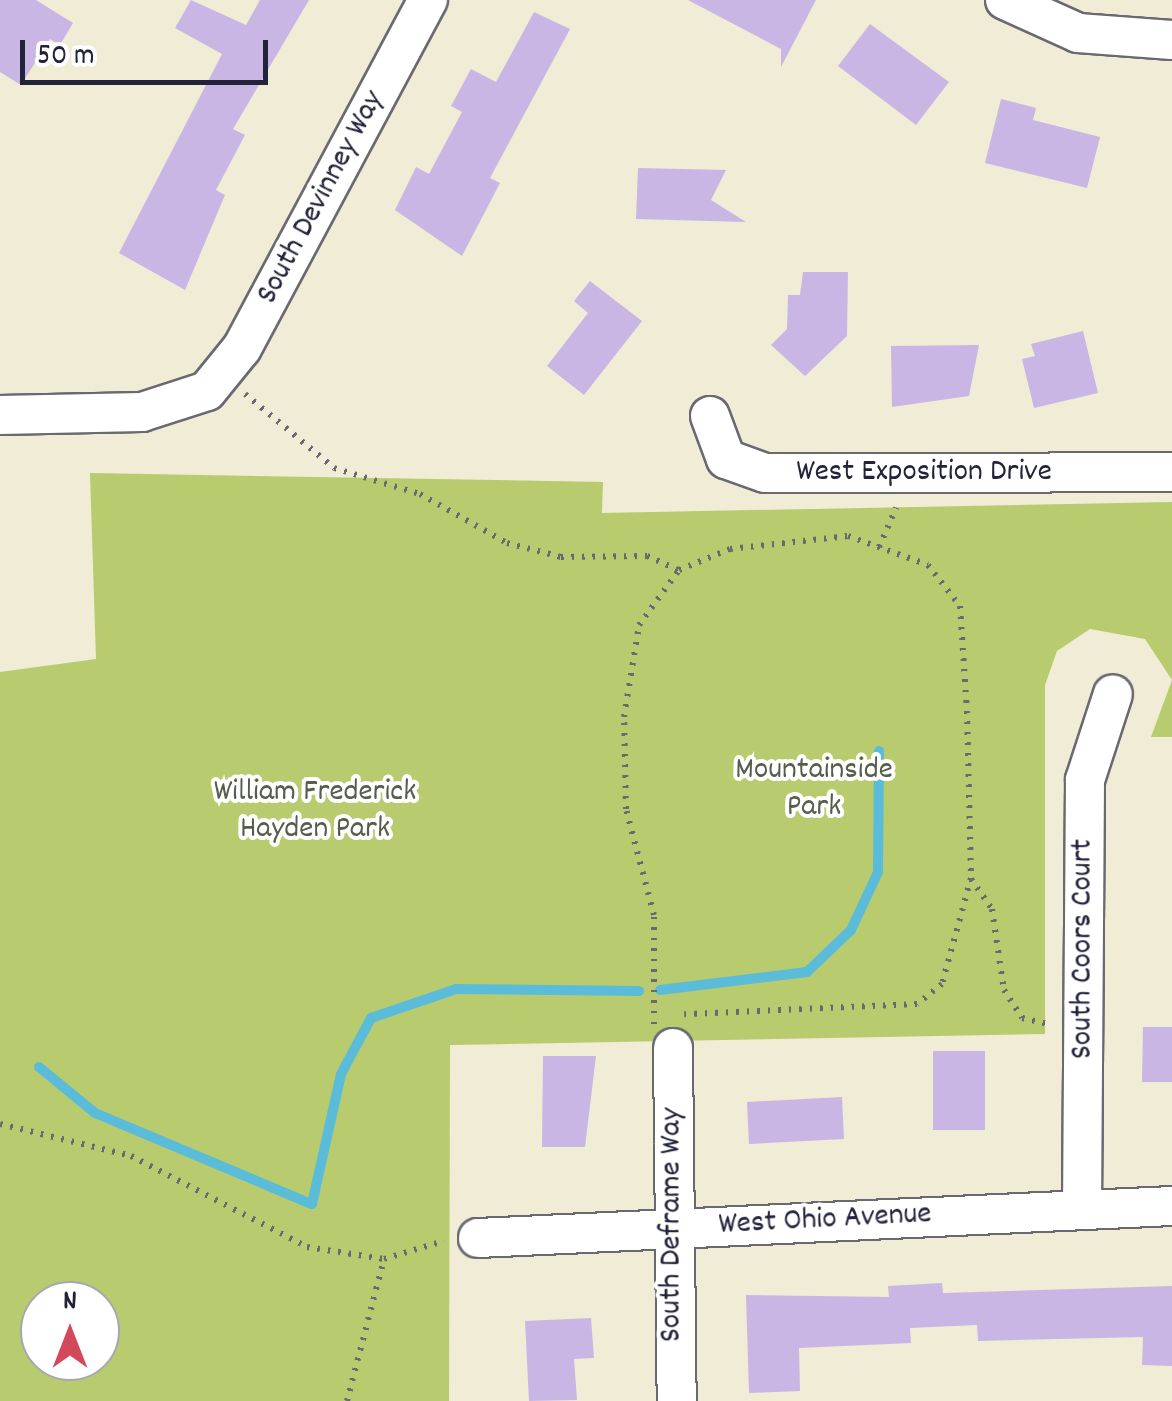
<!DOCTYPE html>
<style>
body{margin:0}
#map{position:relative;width:1172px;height:1401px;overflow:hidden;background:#f0ecd6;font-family:Dekko,sans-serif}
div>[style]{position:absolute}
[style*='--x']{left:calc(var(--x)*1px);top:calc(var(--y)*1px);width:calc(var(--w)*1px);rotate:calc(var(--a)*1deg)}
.green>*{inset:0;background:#b8cb6e}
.stream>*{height:10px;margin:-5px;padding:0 5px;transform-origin:5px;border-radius:5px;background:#5abcd9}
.building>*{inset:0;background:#c9b6e5}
.path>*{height:6px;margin-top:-3px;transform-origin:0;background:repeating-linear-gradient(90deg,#6a6971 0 2.5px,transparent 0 10.5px)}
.roads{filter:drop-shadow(2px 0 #6a6971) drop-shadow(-2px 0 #6a6971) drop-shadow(0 2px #6a6971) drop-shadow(0 -2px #6a6971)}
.minor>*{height:38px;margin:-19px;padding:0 19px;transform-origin:19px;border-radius:19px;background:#fff}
span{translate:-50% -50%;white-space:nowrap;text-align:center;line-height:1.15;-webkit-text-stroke:8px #fff;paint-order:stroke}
.street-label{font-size:32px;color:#22223b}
.park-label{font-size:32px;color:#565d4d}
.north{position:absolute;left:20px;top:1281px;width:100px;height:100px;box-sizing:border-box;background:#fff;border:2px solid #a7a7b1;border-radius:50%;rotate:0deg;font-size:28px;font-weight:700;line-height:40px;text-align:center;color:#22223b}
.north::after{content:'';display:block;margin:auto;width:35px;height:45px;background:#d1495b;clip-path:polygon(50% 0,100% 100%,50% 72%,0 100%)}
.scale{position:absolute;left:20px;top:40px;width:248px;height:45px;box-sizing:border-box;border:5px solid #22223b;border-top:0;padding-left:12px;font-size:30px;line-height:35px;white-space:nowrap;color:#22223b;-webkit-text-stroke:8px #fff;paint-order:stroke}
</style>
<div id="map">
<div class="green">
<div style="clip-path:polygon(evenodd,90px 473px,603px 482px,602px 513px,1172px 502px,1172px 737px,1151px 737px,1172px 680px,1145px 639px,1090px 629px,1057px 651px,1045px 685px,1045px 1034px,450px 1045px,449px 1401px,0 1401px,0 672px,96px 659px,90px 473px,40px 1301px,100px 1301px,100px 1361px,40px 1361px,40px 1301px)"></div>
</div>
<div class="stream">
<div style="--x:660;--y:990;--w:148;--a:-7"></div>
<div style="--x:807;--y:972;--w:61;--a:-43.7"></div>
<div style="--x:851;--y:930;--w:64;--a:-65"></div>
<div style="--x:878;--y:872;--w:121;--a:-89.5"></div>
<div style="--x:39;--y:1067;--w:72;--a:39.4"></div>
<div style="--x:95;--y:1113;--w:235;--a:22.8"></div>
<div style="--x:312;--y:1204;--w:133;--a:-77.4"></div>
<div style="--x:341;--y:1074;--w:64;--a:-61.8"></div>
<div style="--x:371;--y:1018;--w:90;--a:-18.8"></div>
<div style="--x:456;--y:989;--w:183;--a:0.6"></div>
</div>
<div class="building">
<div style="clip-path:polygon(0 0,36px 0,73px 23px,60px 45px,50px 39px,21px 85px,0 72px)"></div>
<div style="clip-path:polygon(191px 0,246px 25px,260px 0,309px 0,233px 129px,245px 135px,216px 190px,225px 195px,185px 290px,119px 253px,222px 54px,175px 28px)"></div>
<div style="clip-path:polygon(688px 0,816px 0,781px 67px,781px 49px)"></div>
<div style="clip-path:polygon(534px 12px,570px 29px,490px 178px,500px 183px,462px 256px,395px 210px,416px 167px,429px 174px,462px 112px,451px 106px,471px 69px,496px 82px)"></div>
<div style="clip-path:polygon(870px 24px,949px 82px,916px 125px,838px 66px)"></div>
<div style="clip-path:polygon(1001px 99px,1036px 108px,1033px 120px,1100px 137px,1087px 188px,985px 163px)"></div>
<div style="clip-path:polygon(638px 168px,726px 170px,711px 200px,746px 222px,636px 219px)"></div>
<div style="clip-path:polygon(803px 272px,848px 272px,847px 336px,805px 376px,771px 345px,787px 329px,788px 295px,800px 295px)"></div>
<div style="clip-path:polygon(590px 281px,642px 321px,584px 395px,547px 366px,588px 313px,574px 301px)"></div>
<div style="clip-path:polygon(1083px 331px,1098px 393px,1034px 408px,1022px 359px,1035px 356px,1031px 344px)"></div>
<div style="clip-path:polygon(979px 345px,969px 396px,892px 407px,891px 346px)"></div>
<div style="clip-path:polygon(1143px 1027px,1172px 1027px,1172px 1082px,1142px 1082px)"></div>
<div style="clip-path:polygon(933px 1051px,985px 1051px,985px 1130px,933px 1130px)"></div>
<div style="clip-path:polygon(543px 1056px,596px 1056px,585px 1147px,542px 1147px)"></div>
<div style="clip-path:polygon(842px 1097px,844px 1139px,749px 1144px,747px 1102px)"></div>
<div style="clip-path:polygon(942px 1283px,943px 1293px,1172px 1286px,1172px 1366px,1142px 1365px,1143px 1337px,978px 1341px,977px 1325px,910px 1328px,911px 1343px,799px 1348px,800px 1391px,749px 1393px,746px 1295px,889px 1297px,888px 1286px)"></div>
<div style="clip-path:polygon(591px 1318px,594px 1358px,574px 1359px,577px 1400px,529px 1401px,525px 1321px)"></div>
</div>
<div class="path">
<div style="--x:245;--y:394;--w:116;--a:39.7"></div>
<div style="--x:334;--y:468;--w:90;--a:16.8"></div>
<div style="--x:420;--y:494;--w:100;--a:29.4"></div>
<div style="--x:507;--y:543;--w:56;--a:14.5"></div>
<div style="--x:561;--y:557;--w:86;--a:-0.7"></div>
<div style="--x:647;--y:556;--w:35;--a:24"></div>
<div style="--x:879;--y:547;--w:43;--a:-66.4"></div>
<div style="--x:971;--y:879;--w:37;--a:55"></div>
<div style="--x:992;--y:909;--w:82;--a:81.6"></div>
<div style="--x:1004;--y:990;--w:33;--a:57"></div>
<div style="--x:1022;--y:1018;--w:28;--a:13"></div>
<div style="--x:654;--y:1024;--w:109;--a:-90"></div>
<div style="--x:654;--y:915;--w:110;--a:-104.8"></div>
<div style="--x:626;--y:809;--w:92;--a:-91.2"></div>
<div style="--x:624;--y:717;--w:93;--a:-80.7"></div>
<div style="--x:639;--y:625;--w:68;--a:-54"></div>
<div style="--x:679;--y:570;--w:55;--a:-22.4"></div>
<div style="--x:730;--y:549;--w:119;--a:-6.3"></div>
<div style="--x:848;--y:536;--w:85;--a:19.9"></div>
<div style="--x:928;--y:565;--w:52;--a:52"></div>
<div style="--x:960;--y:606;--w:105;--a:86.2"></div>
<div style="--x:967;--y:711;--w:167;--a:88.6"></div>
<div style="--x:971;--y:878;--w:110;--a:105.3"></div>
<div style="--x:942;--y:984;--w:32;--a:141"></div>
<div style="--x:917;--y:1004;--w:233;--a:177.5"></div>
<div style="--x:0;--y:1124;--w:135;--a:13.7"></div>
<div style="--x:131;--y:1156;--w:198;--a:27.3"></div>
<div style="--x:307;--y:1247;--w:78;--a:8.9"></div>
<div style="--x:384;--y:1259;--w:63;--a:-16.7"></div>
<div style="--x:347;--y:1401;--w:147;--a:-75.4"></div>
</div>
<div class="roads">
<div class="minor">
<div style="--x:1005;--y:0;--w:80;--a:24.3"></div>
<div style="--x:1078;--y:33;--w:94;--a:4.3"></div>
<div style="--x:0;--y:415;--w:142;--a:-1.2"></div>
<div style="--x:142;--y:412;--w:68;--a:-17.9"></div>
<div style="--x:207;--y:391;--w:55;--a:-50.9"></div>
<div style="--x:242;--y:348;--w:395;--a:-61.9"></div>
<div style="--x:710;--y:416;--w:46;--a:69.6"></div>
<div style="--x:726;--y:459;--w:41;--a:19.7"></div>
<div style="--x:765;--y:473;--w:407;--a:-0.1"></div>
<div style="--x:673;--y:1048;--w:353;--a:89.4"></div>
<div style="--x:1082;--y:1210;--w:430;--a:-89.6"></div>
<div style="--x:1085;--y:780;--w:90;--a:-72"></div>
<div style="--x:478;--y:1238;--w:695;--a:-2.64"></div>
</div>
</div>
<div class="street-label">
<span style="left:322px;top:198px;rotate:-62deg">South Devinney Way</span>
<span style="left:924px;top:473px">West Exposition Drive</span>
<span style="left:1084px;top:949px;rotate:-90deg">South Coors Court</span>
<span style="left:825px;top:1221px;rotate:-3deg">West Ohio Avenue</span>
<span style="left:673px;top:1225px;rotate:-90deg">South Deframe Way</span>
</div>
<div class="park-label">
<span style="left:814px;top:790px">Mountainside<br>Park</span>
<span style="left:315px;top:812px">William Frederick<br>Hayden Park</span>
</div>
<div class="north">N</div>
<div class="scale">50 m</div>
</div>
